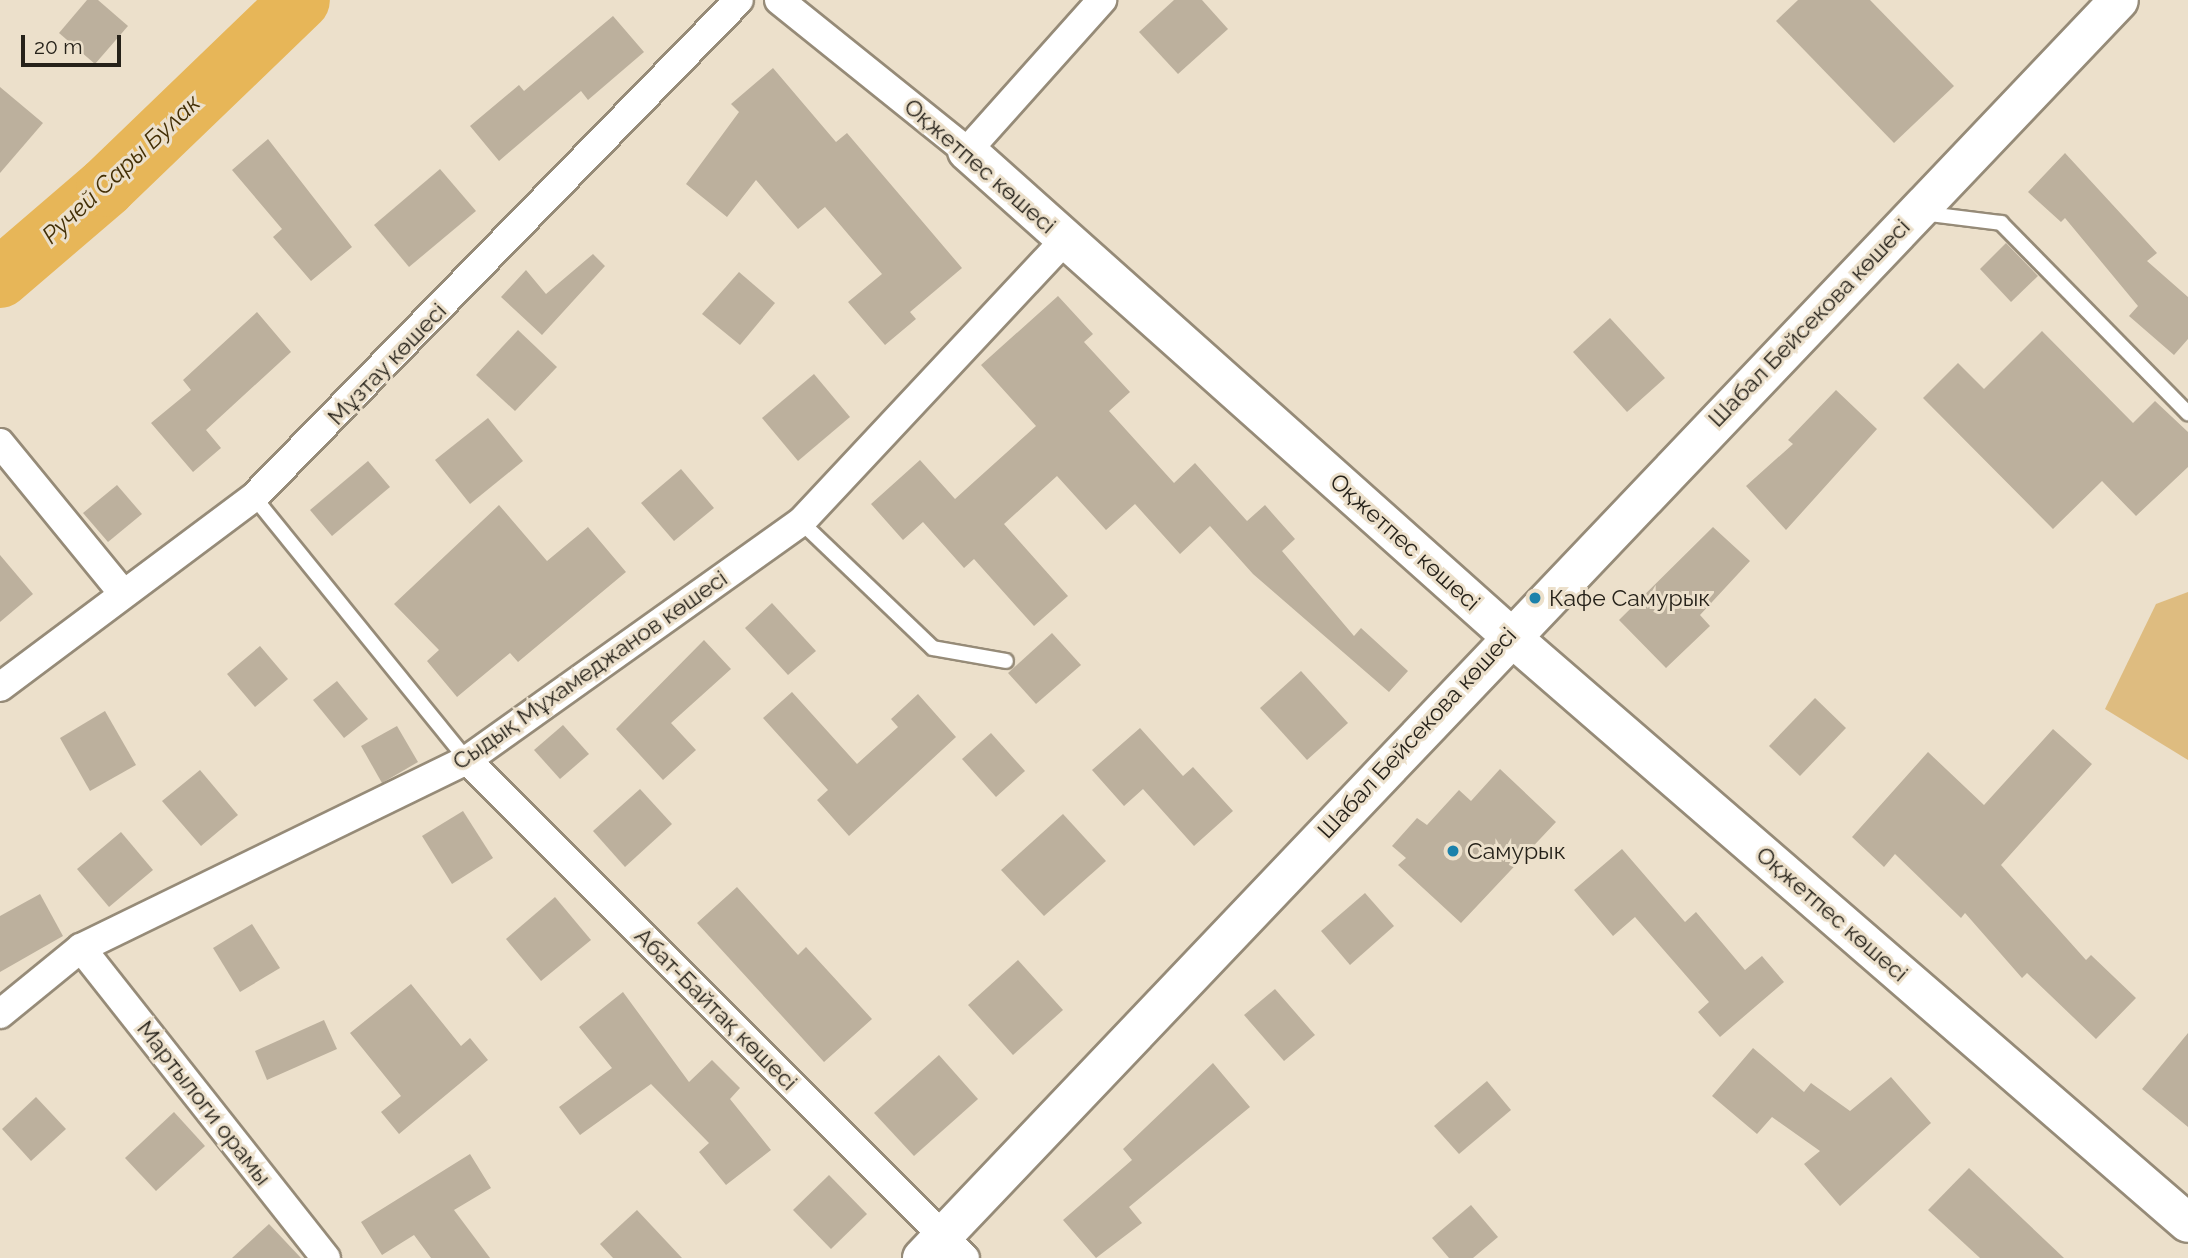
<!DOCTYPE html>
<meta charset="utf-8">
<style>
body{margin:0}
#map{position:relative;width:2188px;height:1258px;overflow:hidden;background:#ece0cb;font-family:Raleway,sans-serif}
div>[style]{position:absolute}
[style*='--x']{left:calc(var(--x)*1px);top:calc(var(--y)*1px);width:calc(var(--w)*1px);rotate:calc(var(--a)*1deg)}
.green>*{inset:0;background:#debc80}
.river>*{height:60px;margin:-30px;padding:0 30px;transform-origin:30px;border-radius:30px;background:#e7b658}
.building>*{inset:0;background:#bcb09d}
.roads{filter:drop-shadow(2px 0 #968b78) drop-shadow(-2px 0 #968b78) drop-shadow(0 2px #968b78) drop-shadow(0 -2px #968b78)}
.lane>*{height:14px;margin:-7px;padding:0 7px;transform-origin:7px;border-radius:7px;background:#fff}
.street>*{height:28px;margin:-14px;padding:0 14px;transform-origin:14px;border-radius:14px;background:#fff}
.secondary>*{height:38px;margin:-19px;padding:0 19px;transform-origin:19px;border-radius:19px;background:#fff}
.dots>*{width:19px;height:19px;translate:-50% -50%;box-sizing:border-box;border:4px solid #ece0cb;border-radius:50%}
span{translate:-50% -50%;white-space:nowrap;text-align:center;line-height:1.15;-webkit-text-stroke:6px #ece0cb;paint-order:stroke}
.street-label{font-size:23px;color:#26221a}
.poi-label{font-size:23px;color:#26221a}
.left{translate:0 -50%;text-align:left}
.water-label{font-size:24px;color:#422e04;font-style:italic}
.scale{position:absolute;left:21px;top:35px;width:100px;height:32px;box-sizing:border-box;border:4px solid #26221a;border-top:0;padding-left:9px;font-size:21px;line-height:24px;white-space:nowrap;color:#26221a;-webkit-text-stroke:5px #ece0cb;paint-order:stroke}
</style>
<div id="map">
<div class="green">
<div style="clip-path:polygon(2188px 592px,2188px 760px,2105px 709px,2156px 604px)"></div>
</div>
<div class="river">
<div style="--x:0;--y:278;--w:140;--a:-40.6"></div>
<div style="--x:106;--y:187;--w:269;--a:-43.9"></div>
</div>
<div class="building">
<div style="clip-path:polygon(87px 0,98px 0,128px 26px,95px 64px,59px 33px)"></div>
<div style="clip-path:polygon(1174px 0,1202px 0,1228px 29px,1178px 74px,1139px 32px)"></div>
<div style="clip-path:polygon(1798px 0,1870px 0,1954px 86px,1894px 143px,1776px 21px)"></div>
<div style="clip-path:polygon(613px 16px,644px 52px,588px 100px,581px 91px,499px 161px,470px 126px,519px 85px,524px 91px)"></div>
<div style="clip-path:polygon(773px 68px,836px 142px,847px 133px,962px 268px,910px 312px,916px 319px,885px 345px,848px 302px,882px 274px,825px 207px,798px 229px,756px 180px,727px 217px,686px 184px,739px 112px,731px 104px)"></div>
<div style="clip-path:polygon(0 87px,43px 123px,0 173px)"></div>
<div style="clip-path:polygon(268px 139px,352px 247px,311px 281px,273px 237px,282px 229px,232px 170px)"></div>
<div style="clip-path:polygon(2065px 153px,2157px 253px,2147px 261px,2188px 297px,2188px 339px,2174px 355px,2129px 316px,2138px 306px,2065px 218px,2061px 222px,2028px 192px)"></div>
<div style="clip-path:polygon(440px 169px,476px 211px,409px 267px,374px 225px)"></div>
<div style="clip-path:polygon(2006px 243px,2038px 276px,2011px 302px,1980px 269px)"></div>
<div style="clip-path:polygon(593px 254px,605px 266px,542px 335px,501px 297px,526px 270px,546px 294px)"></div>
<div style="clip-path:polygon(739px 272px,775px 303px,740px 345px,702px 314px)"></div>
<div style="clip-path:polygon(1058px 296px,1093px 334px,1084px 342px,1130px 392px,1109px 411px,1174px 483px,1195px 463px,1247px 521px,1265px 505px,1295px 539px,1282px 551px,1354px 636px,1361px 628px,1408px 671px,1389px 692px,1253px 574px,1210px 526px,1180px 554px,1135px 504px,1106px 530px,1057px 476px,1004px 524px,1068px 596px,1034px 626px,974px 559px,964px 568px,923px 522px,903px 540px,871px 504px,920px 460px,955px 499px,1036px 426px,981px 365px)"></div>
<div style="clip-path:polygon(257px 312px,291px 352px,206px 430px,221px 448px,193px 472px,151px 423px,191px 390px,183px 380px)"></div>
<div style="clip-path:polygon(1610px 318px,1665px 378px,1627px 412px,1573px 352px)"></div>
<div style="clip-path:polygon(518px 330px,557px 367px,515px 411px,476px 375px)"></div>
<div style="clip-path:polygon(2042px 331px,2133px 423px,2155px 401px,2188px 432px,2188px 467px,2136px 516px,2102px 481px,2053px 529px,1923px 398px,1958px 363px,1984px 389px)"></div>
<div style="clip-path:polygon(814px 374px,850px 417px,798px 461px,762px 418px)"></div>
<div style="clip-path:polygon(1836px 390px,1877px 429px,1786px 530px,1746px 486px,1793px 444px,1788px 440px)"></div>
<div style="clip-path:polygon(488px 418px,523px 461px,470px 504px,435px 460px)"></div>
<div style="clip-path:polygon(368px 461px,390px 487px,332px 536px,310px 510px)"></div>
<div style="clip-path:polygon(681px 469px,714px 508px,674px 541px,641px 503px)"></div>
<div style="clip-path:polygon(117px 485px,142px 514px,108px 542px,83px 513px)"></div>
<div style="clip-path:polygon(499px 505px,547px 561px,588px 527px,626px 572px,518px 662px,510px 653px,457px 697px,427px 661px,439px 650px,394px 604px)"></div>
<div style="clip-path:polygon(1713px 527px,1750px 561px,1700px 615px,1710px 626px,1666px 668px,1619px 620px)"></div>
<div style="clip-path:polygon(0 555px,33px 594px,0 622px)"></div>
<div style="clip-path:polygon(772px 603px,816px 651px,788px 675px,745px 628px)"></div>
<div style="clip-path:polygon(1052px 633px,1081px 665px,1036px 704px,1008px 673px)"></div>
<div style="clip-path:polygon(704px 640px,731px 669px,671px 723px,696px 750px,663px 780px,616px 729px)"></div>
<div style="clip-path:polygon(260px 646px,288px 679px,255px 707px,227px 674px)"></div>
<div style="clip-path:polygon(1301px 671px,1348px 723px,1307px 760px,1260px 708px)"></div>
<div style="clip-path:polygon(337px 681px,368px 719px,344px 738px,313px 700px)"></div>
<div style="clip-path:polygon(792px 692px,857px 764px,898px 727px,891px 719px,918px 694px,956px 737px,849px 836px,817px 800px,828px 790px,763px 718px)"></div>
<div style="clip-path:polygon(1815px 698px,1846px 728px,1800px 776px,1769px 746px)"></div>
<div style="clip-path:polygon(105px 711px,136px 765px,90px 791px,60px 738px)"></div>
<div style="clip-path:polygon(563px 725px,589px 754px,560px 779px,534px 750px)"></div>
<div style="clip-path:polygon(397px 726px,418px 762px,382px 783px,361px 746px)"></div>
<div style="clip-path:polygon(1140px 728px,1183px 776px,1193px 767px,1233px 811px,1194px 846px,1143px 789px,1124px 806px,1092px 770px)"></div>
<div style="clip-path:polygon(2053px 729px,2092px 764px,2001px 865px,2086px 960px,2091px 955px,2136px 998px,2096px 1039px,2027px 973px,2022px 978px,1965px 913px,1961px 918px,1895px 854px,1884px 867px,1852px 837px,1928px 752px,1984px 805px)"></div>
<div style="clip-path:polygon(991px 733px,1025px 771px,996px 797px,962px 759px)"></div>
<div style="clip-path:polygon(1500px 769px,1556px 822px,1461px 923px,1398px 865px,1406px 858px,1392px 846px,1417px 818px,1427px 825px,1459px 790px,1471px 801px)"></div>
<div style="clip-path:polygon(200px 770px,238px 815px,201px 846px,162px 801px)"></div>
<div style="clip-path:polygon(640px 789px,672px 824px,625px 867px,593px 831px)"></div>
<div style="clip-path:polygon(463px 811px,493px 858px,452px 884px,422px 836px)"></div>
<div style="clip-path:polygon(1063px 814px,1106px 861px,1044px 916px,1001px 870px)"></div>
<div style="clip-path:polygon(121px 832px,153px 870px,109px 907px,77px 869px)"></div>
<div style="clip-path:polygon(1622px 849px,1685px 922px,1696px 912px,1745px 970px,1762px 956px,1784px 982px,1720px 1037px,1698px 1012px,1709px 1002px,1635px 917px,1613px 936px,1574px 890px)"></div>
<div style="clip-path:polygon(737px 887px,798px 955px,806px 947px,872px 1019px,824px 1062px,697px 923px)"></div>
<div style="clip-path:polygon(1365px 893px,1394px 926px,1350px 965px,1321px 931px)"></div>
<div style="clip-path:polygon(40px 894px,63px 936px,0 972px,0 916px)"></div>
<div style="clip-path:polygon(555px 897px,591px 940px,541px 981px,506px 939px)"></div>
<div style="clip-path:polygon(252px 924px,280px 968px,240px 992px,213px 948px)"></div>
<div style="clip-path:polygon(1018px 960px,1063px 1010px,1013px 1055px,968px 1005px)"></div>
<div style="clip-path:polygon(411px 984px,461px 1046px,470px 1038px,488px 1060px,399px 1134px,381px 1112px,401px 1096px,350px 1033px)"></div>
<div style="clip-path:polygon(1275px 989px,1315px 1035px,1284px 1061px,1244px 1015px)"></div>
<div style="clip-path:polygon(623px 992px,689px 1082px,712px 1060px,740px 1088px,730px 1099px,771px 1150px,726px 1185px,699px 1152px,709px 1143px,651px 1084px,580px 1135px,559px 1107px,612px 1068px,579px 1027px)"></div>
<div style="clip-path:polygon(324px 1020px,337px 1049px,267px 1080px,255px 1051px)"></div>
<div style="clip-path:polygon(2188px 1033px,2188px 1127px,2142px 1089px)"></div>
<div style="clip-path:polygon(1753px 1048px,1804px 1092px,1811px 1083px,1850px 1111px,1891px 1077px,1931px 1123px,1840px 1206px,1804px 1164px,1820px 1151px,1772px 1117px,1757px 1134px,1712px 1096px)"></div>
<div style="clip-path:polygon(939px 1055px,978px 1099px,914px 1156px,874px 1113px)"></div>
<div style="clip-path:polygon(1213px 1063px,1250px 1107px,1129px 1207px,1142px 1223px,1096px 1258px,1063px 1220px,1132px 1160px,1123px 1149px)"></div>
<div style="clip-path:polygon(1487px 1081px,1511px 1110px,1459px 1154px,1434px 1126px)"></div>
<div style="clip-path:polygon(36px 1097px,66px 1129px,31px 1161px,2px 1129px)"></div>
<div style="clip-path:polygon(174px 1112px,205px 1146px,156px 1191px,125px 1158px)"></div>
<div style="clip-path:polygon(470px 1154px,491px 1188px,454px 1210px,490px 1258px,431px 1258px,414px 1235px,382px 1255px,361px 1222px)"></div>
<div style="clip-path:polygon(1969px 1168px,2064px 1258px,1980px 1258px,1928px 1210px)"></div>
<div style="clip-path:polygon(829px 1175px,867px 1214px,831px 1249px,793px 1210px)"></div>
<div style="clip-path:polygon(1471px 1205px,1498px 1237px,1473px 1258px,1449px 1258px,1432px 1238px)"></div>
<div style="clip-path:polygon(637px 1210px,682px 1258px,613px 1258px,600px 1244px)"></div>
<div style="clip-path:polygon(269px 1224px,301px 1258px,232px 1258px)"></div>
</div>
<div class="roads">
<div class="lane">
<div style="--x:1921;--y:213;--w:81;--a:7.1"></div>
<div style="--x:2001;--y:223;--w:267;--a:45.5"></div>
<div style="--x:254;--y:497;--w:338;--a:51"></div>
<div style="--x:801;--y:522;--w:182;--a:43.7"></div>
<div style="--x:933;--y:648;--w:74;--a:10.1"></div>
</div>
<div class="street">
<div style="--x:779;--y:0;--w:241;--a:38.8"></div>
<div style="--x:967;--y:151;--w:203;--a:-48.2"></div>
<div style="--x:0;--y:443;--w:193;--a:50.7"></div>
<div style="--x:0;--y:687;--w:317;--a:-36.8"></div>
<div style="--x:254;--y:497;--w:694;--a:-45.7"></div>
<div style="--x:467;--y:760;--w:704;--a:45"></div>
<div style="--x:81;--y:948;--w:395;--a:51.7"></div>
<div style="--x:0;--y:1014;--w:104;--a:-39.2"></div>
<div style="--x:81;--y:948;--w:429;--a:-26"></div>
<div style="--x:467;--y:760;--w:410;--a:-35.5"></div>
<div style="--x:801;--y:522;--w:386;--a:-46.9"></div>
</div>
<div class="secondary">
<div style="--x:967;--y:151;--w:727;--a:41.76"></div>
<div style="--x:1509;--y:635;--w:898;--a:40.89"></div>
<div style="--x:922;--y:1258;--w:1736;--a:-46.42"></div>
</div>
</div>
<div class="dots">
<div style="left:1535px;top:598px;background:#1a81ab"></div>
<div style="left:1453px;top:851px;background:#1a81ab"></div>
</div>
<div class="street-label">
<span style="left:980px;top:166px;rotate:41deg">Оқжетпес көшесі</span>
<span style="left:1809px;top:323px;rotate:-46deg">Шабал Бейсекова көшесі</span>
<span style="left:387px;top:364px;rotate:-46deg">Мұзтау көшесі</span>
<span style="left:1405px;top:542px;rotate:42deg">Оқжетпес көшесі</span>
<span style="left:590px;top:670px;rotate:-35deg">Сыдық Мұхамеджанов көшесі</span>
<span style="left:1417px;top:733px;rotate:-47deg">Шабал Бейсекова көшесі</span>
<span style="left:1832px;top:914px;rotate:41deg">Оқжетпес көшесі</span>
<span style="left:716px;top:1009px;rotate:45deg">Абат-Байтақ көшесі</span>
<span style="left:204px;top:1103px;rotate:52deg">Мартылоги орамы</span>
</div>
<div class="poi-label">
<span class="left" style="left:1549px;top:598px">Кафе Самурык</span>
<span class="left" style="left:1467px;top:851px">Самурык</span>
</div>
<div class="water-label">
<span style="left:121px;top:169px;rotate:-43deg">Ручей Сары Булак</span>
</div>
<div class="scale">20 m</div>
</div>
